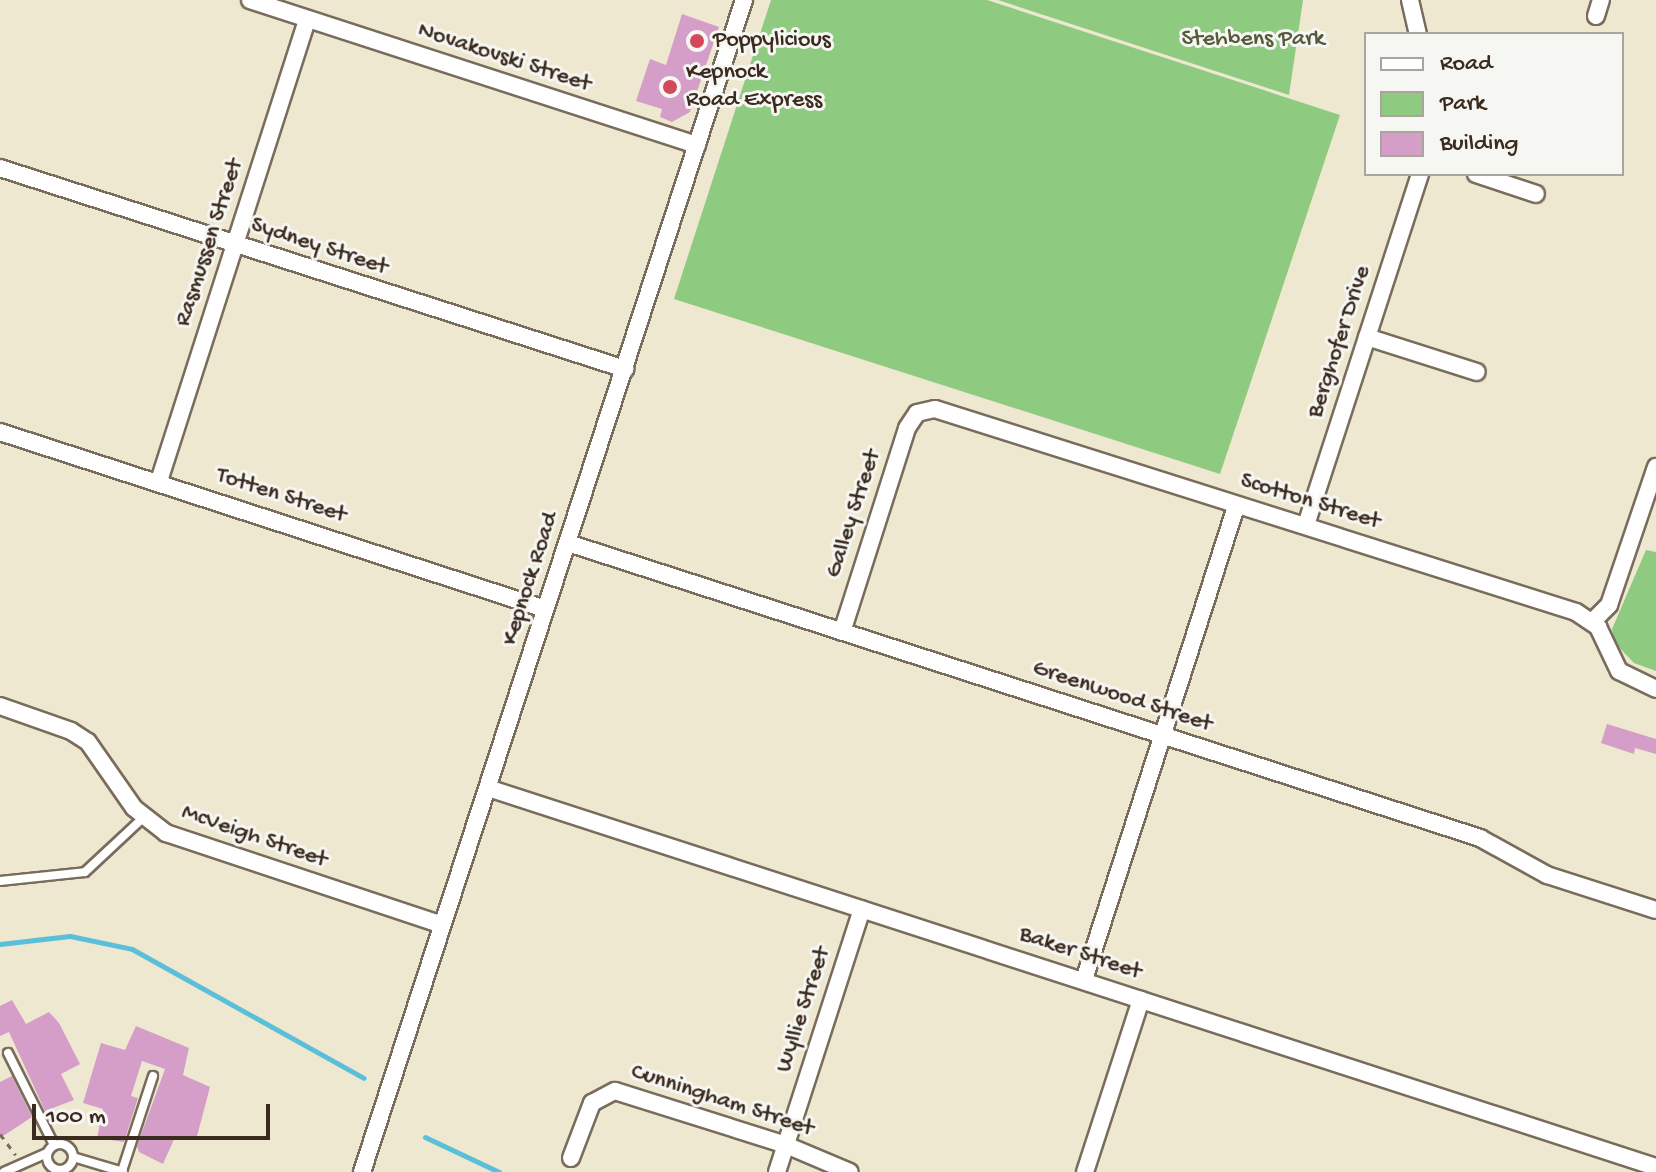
<!DOCTYPE html>
<style>
body{margin:0}
#map{position:relative;width:1656px;height:1172px;overflow:hidden;background:#eee8d0;font-family:"Gochi Hand",sans-serif}
div>[style]{position:absolute}
[style*='--x']{left:calc(var(--x)*1px);top:calc(var(--y)*1px);width:calc(var(--w)*1px);rotate:calc(var(--a)*1deg)}
.green>*{inset:0;background:#8eca80}
.stream>*{height:5px;margin:-2.5px;padding:0 2.5px;transform-origin:2.5px;border-radius:2.5px;background:#5bbfd9}
.building>*{inset:0;background:#d49ec9}
.path>*{height:3px;margin-top:-1.5px;transform-origin:0;background:repeating-linear-gradient(90deg,#7a6c5c 0 6px,transparent 0 12px)}
.roads{filter:drop-shadow(2px 0 #7a6c5c) drop-shadow(-2px 0 #7a6c5c) drop-shadow(0 2px #7a6c5c) drop-shadow(0 -2px #7a6c5c)}
.service>*{height:8px;margin:-4px;padding:0 4px;transform-origin:4px;border-radius:4px;background:#fff}
.service>.ring{margin:-4px;padding:0;box-sizing:content-box;background:none;border:8px solid #fff;border-radius:50%}
.minor>*{height:16px;margin:-8px;padding:0 8px;transform-origin:8px;border-radius:8px;background:#fff}
.dots>*{width:22px;height:22px;translate:-50% -50%;box-sizing:border-box;border:4px solid #f6f6f2;border-radius:50%}
span{translate:-50% -50%;white-space:nowrap;text-align:center;line-height:1.15;-webkit-text-stroke:6px #f6f6f2;paint-order:stroke}
.park-label{font-size:24px;color:#545a3b}
.poi-label{font-size:24px;color:#3b2a1e}
.left{translate:0 -50%;text-align:left}
.street-label{font-size:24px;color:#3b2a1e}
.legend{position:absolute;left:1364px;top:32px;width:260px;height:144px;box-sizing:border-box;background:#f6f6f2;border:2px solid #aba49d;margin:0;padding:10px 14px;list-style:none;font-size:24px;color:#3b2a1e}
.legend li{display:flex;align-items:center;gap:16px;height:40px}
.legend b{width:40px;border:2px solid #aba49d}
.scale{position:absolute;left:32px;top:1104px;width:238px;height:36px;box-sizing:border-box;border:4px solid #3b2a1e;border-top:0;padding-left:10px;font-size:24px;line-height:28px;white-space:nowrap;color:#3b2a1e;-webkit-text-stroke:6px #f6f6f2;paint-order:stroke}
</style>
<div id="map">
<div class="green">
<div style="clip-path:polygon(771px 0,987px 0,1340px 115px,1220px 474px,674px 299px)"></div>
<div style="clip-path:polygon(998px 0,1303px 0,1289px 95px)"></div>
<div style="clip-path:polygon(1646px 550px,1656px 552px,1656px 671px,1634px 663px,1615px 643px,1612px 629px)"></div>
</div>
<div class="stream">
<div style="--x:0;--y:944;--w:70;--a:-6.5"></div>
<div style="--x:70;--y:936;--w:63;--a:11.8"></div>
<div style="--x:132;--y:949;--w:265;--a:29.1"></div>
<div style="--x:425;--y:1137;--w:82;--a:25.3"></div>
</div>
<div class="building">
<div style="clip-path:polygon(682px 14px,719px 27px,690px 112px,672px 122px,660px 117px,662px 109px,636px 101px,650px 59px,666px 65px)"></div>
<div style="clip-path:polygon(1607px 724px,1656px 739px,1656px 754px,1635px 748px,1634px 754px,1601px 743px)"></div>
<div style="clip-path:polygon(12px 1000px,26px 1024px,49px 1012px,59px 1023px,80px 1064px,61px 1074px,74px 1100px,45px 1111px,9px 1032px,0 1036px,0 1006px)"></div>
<div style="clip-path:polygon(136px 1026px,189px 1048px,183px 1075px,210px 1087px,196px 1140px,175px 1137px,163px 1164px,139px 1152px,137px 1146px,165px 1069px,142px 1061px,131px 1096px,138px 1098px,124px 1142px,97px 1138px,103px 1109px,83px 1103px,101px 1043px,125px 1050px)"></div>
<div style="clip-path:polygon(12px 1076px,32px 1117px,0 1138px,0 1082px)"></div>
</div>
<div class="path">
<div style="--x:0;--y:1134;--w:26;--a:53"></div>
</div>
<div class="roads">
<div class="service">
<div style="--x:0;--y:881;--w:85;--a:-6"></div>
<div style="--x:85;--y:872;--w:79;--a:-43"></div>
<div style="--x:8;--y:1053;--w:103;--a:63.4"></div>
<div class="ring" style="left:47px;top:1144px;width:18px;height:18px"></div>
<div style="--x:73;--y:1157;--w:52;--a:16.7"></div>
<div style="--x:122;--y:1171;--w:100;--a:-71.9"></div>
<div style="--x:4;--y:1172;--w:47;--a:-23.8"></div>
</div>
<div class="minor">
<div style="--x:250;--y:0;--w:470;--a:18"></div>
<div style="--x:1410;--y:0;--w:35;--a:77"></div>
<div style="--x:1596;--y:16;--w:17;--a:-73"></div>
<div style="--x:0;--y:168;--w:657;--a:17.83"></div>
<div style="--x:1476;--y:174;--w:63;--a:18.4"></div>
<div style="--x:1367;--y:337;--w:115;--a:17.7"></div>
<div style="--x:0;--y:432;--w:573;--a:17.99"></div>
<div style="--x:159;--y:481;--w:485;--a:-72.2"></div>
<div style="--x:1306;--y:525;--w:369;--a:-72"></div>
<div style="--x:568;--y:543;--w:959;--a:17.92"></div>
<div style="--x:1480;--y:838;--w:77;--a:28.9"></div>
<div style="--x:1547;--y:875;--w:114;--a:17.8"></div>
<div style="--x:1593;--y:621;--w:23;--a:-45"></div>
<div style="--x:1609;--y:605;--w:146;--a:-71.2"></div>
<div style="--x:842;--y:632;--w:214;--a:-72.3"></div>
<div style="--x:907;--y:428;--w:18;--a:-56"></div>
<div style="--x:917;--y:413;--w:18;--a:-13"></div>
<div style="--x:935;--y:409;--w:672;--a:17.57"></div>
<div style="--x:1576;--y:612;--w:27;--a:34"></div>
<div style="--x:1598;--y:627;--w:49;--a:64.5"></div>
<div style="--x:1619;--y:671;--w:41;--a:25.9"></div>
<div style="--x:0;--y:706;--w:75;--a:19.4"></div>
<div style="--x:71;--y:731;--w:20;--a:33"></div>
<div style="--x:88;--y:742;--w:80;--a:55.1"></div>
<div style="--x:134;--y:808;--w:41;--a:38"></div>
<div style="--x:166;--y:833;--w:291;--a:18.4"></div>
<div style="--x:488;--y:788;--w:1228;--a:17.98"></div>
<div style="--x:1084;--y:980;--w:498;--a:-72.2"></div>
<div style="--x:571;--y:1158;--w:59;--a:-69.1"></div>
<div style="--x:592;--y:1103;--w:26;--a:-28"></div>
<div style="--x:615;--y:1091;--w:179;--a:17.5"></div>
<div style="--x:786;--y:1145;--w:69;--a:22.9"></div>
<div style="--x:362;--y:1172;--w:1233;--a:-71.95"></div>
<div style="--x:777;--y:1172;--w:276;--a:-72.1"></div>
<div style="--x:1085;--y:1172;--w:181;--a:-72"></div>
</div>
</div>
<div class="dots">
<div style="left:697px;top:41px;background:#d1495b"></div>
<div style="left:670px;top:87px;background:#d1495b"></div>
</div>
<div class="park-label">
<span style="left:1253px;top:40px">Stehbens Park</span>
</div>
<div class="poi-label">
<span class="left" style="left:713px;top:41px">Poppylicious</span>
<span class="left" style="left:686px;top:87px">Kepnock<br>Road Express</span>
</div>
<div class="street-label">
<span style="left:504px;top:58px;rotate:18deg">Novakovski Street</span>
<span style="left:210px;top:243px;rotate:-72deg">Rasmussen Street</span>
<span style="left:319px;top:247px;rotate:18deg">Sydney Street</span>
<span style="left:1340px;top:342px;rotate:-72deg">Berghofer Drive</span>
<span style="left:281px;top:496px;rotate:18deg">Totten Street</span>
<span style="left:1310px;top:502px;rotate:17deg">Scotton Street</span>
<span style="left:854px;top:514px;rotate:-72deg">Galley Street</span>
<span style="left:531px;top:579px;rotate:-72deg">Kepnock Road</span>
<span style="left:1122px;top:697px;rotate:18deg">Greenwood Street</span>
<span style="left:254px;top:837px;rotate:19deg">McVeigh Street</span>
<span style="left:1080px;top:954px;rotate:18deg">Baker Street</span>
<span style="left:804px;top:1010px;rotate:-72deg">Wyllie Street</span>
<span style="left:722px;top:1101px;rotate:18deg">Cunningham Street</span>
</div>
<ul class="legend">
<li><b style="height:10px;background:#fff"></b>Road</li>
<li><b style="height:22px;background:#8eca80"></b>Park</li>
<li><b style="height:22px;background:#d49ec9"></b>Building</li>
</ul>
<div class="scale">100 m</div>
</div>
